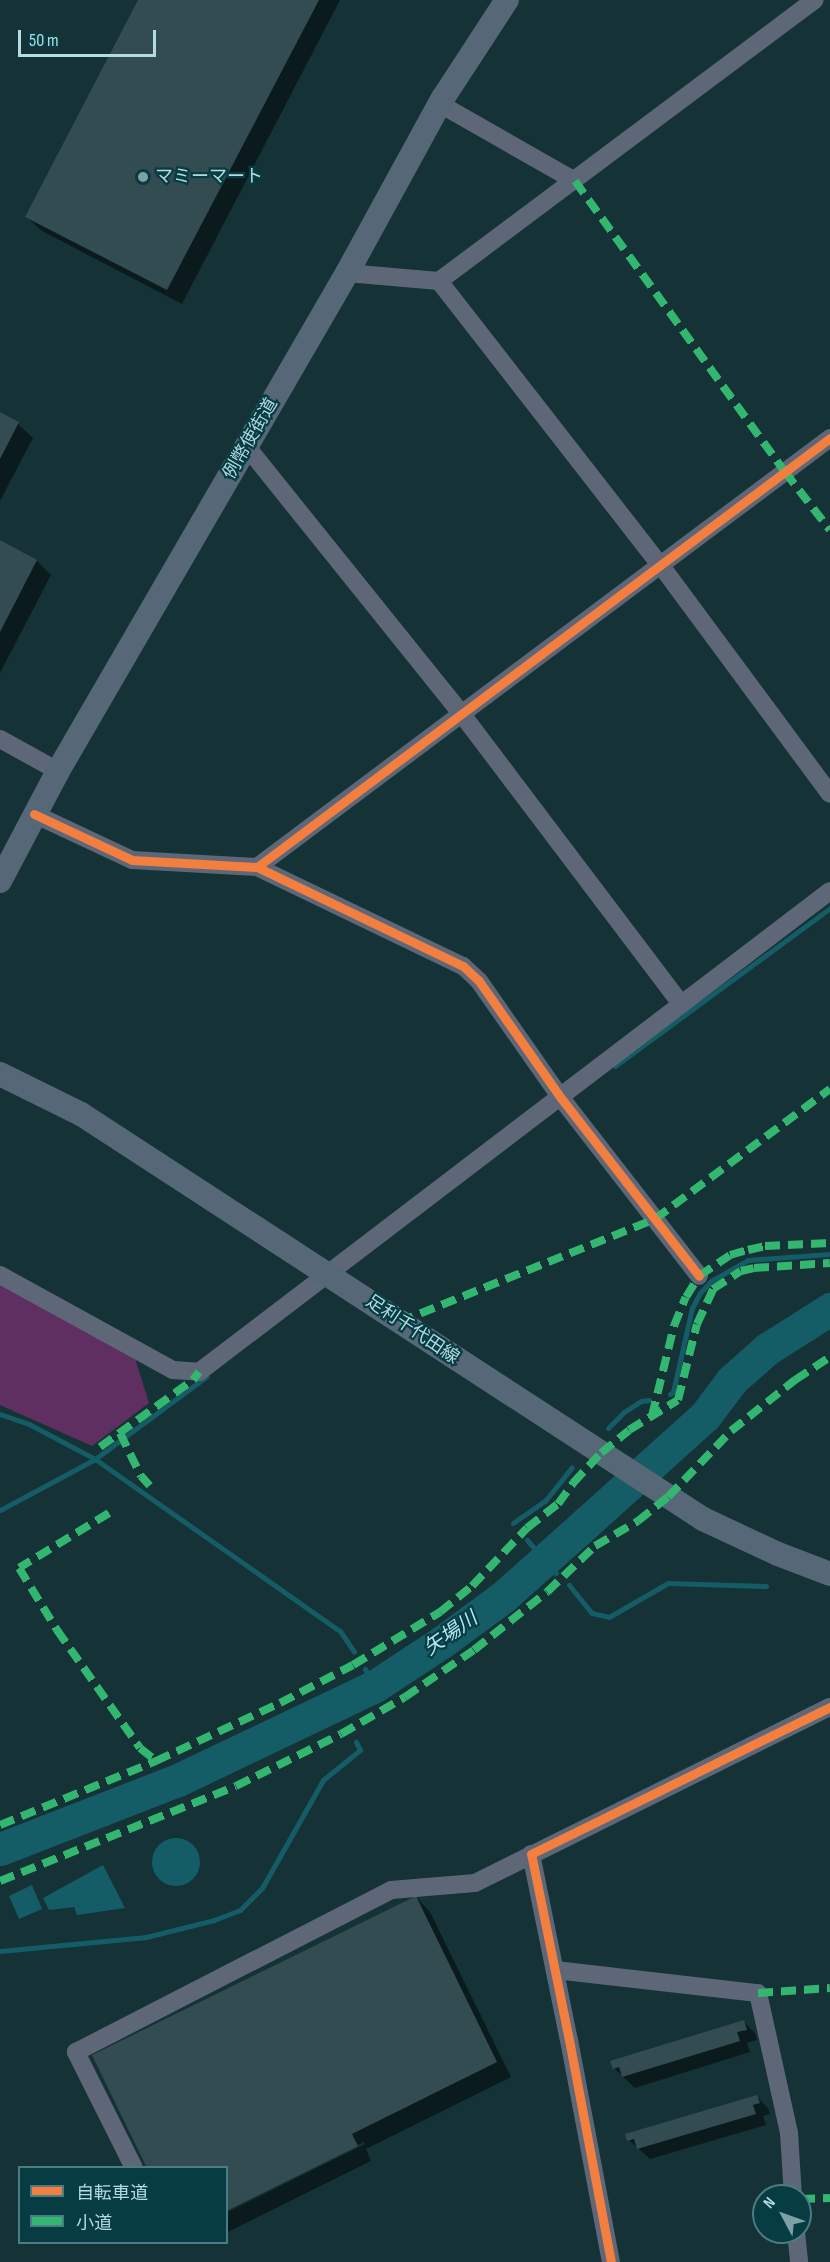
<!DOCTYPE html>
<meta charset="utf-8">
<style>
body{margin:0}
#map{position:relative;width:830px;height:2262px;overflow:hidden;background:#153236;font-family:"Sofia Sans Condensed","Noto Sans JP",sans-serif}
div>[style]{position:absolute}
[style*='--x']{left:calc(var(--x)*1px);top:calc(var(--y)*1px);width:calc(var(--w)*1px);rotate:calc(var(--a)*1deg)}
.green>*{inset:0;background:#5f2f61}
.water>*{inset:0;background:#155d66}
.round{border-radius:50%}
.shadow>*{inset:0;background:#0007}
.stream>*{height:5px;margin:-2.5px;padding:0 2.5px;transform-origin:2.5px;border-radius:2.5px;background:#155d66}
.river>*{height:33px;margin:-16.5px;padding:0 16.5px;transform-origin:16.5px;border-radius:16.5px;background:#155d66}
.building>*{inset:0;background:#334c52}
.minor>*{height:18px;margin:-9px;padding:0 9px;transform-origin:9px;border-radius:9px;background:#5d6777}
.major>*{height:24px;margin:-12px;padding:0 12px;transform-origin:12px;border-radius:12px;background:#566777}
.quiet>*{height:8px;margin-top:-4px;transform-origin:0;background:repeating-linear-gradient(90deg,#33b770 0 15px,transparent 0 23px)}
.cycleway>*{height:9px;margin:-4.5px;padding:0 4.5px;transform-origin:4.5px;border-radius:4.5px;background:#f27e40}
.dots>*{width:16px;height:16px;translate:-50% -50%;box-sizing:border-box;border:3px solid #083c43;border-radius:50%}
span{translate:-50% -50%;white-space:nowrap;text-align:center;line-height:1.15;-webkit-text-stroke:4.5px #083c43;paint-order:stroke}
.poi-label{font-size:18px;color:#b2dbe2}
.left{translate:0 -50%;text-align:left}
.street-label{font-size:18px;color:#b2dbe2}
.water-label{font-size:20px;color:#b2ebf5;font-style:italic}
.legend{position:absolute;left:18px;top:2166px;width:210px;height:78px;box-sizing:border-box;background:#083c43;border:2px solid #4c7c83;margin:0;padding:8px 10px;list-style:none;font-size:18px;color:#b2dbe2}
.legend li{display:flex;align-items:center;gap:12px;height:30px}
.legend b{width:30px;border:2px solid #4c7c83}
.north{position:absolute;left:752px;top:2184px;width:60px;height:60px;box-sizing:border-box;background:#083c43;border:2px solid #4c7c83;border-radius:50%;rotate:311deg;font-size:16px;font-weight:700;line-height:24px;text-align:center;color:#b2dbe2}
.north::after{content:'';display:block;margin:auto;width:21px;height:27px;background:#7ba0a6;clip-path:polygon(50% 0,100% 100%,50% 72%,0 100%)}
.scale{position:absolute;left:18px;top:30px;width:138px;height:27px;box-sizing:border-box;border:3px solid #b2dbe2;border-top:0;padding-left:8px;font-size:18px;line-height:21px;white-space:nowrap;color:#b2dbe2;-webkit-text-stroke:4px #083c43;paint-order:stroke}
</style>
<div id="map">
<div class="green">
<div style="clip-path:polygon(0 1283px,134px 1355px,149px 1403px,92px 1446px,0 1405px)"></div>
</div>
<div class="water">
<div class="round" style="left:152px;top:1838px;width:48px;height:48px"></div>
<div style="clip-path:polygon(103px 1865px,125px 1908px,77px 1915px,74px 1907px,49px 1910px,43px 1898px)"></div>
<div style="clip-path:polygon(32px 1885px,42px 1909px,19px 1919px,9px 1896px)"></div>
</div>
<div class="shadow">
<div style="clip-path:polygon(140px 0,340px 0,182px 304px,42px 231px,27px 217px)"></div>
<div style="clip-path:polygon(0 414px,18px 424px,33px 438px,0 501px)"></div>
<div style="clip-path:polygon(0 542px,37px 561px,51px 575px,0 673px)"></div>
<div style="clip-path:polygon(416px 1897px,430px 1912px,511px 2077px,366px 2149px,371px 2161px,226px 2233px,226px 2213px,365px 2144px,364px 2142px,226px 2210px)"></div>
<div style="clip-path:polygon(744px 2022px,755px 2033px,757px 2040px,747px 2043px,750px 2052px,635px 2088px,614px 2068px)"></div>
<div style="clip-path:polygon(757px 2097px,768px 2108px,770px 2114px,763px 2116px,766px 2125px,650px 2159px,629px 2140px)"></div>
</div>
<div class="stream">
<div style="--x:615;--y:1066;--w:267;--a:-36.3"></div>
<div style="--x:670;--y:1394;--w:4;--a:-34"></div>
<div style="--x:673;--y:1392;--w:86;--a:-77.3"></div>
<div style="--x:692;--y:1308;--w:17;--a:-62"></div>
<div style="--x:700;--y:1293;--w:16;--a:-47"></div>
<div style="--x:711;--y:1281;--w:43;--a:-29.6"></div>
<div style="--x:748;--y:1260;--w:82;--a:-4.2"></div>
<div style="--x:0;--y:1414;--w:31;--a:19"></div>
<div style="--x:29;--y:1424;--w:75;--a:27.9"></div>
<div style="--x:95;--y:1459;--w:299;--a:35.1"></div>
<div style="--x:340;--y:1631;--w:25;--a:56"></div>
<div style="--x:608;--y:1428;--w:23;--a:-45"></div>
<div style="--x:624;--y:1412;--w:20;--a:-33"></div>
<div style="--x:641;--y:1401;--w:8;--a:-7"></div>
<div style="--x:0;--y:1510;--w:108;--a:-28.2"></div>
<div style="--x:95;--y:1459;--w:139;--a:-36.5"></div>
<div style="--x:513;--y:1523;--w:39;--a:-35"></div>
<div style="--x:545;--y:1501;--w:43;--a:-51.5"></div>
<div style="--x:527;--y:1540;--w:44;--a:48.7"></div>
<div style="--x:569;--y:1585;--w:36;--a:51"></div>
<div style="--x:592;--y:1613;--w:17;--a:13"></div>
<div style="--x:609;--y:1617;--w:68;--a:-30"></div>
<div style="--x:668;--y:1583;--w:98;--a:1.8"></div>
<div style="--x:365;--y:1669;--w:20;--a:60"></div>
<div style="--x:335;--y:1705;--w:14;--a:60"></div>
<div style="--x:0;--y:1951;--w:147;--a:-5.5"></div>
<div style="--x:146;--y:1937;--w:70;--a:-14"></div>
<div style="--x:214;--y:1920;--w:28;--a:-21"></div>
<div style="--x:240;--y:1910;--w:31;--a:-45"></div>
<div style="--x:262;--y:1888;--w:124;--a:-60.5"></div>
<div style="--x:323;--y:1780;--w:48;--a:-39"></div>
<div style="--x:360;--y:1750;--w:9;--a:-117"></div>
</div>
<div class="river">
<div style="--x:0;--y:1849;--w:191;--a:-21.2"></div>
<div style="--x:178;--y:1780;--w:218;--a:-25.5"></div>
<div style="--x:375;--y:1686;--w:80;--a:-33.3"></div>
<div style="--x:442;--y:1642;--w:76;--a:-36.4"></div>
<div style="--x:503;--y:1597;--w:111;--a:-41.7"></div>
<div style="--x:586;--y:1523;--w:160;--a:-42"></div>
<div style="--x:705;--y:1416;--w:45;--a:-53.1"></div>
<div style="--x:732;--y:1380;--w:47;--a:-41.5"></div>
<div style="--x:767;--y:1349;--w:75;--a:-32.4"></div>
</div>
<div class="building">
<div style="clip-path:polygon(138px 0,319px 0,167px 290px,25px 217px)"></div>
<div style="clip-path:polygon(0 412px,19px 422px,0 459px)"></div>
<div style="clip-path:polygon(0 540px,37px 560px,0 632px)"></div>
<div style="clip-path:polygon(416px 1896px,497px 2062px,352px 2134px,358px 2146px,226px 2211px,226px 2168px,147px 2168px,92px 2055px)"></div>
<div style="clip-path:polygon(744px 2020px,747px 2030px,737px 2032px,740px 2041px,622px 2077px,619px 2067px,613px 2069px,610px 2061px)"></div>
<div style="clip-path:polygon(757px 2095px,760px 2103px,753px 2105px,756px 2114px,637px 2149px,634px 2139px,627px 2141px,625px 2134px)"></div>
</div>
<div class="minor">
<div style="--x:440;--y:104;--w:155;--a:29.7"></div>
<div style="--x:347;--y:273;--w:92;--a:5"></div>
<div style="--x:439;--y:281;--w:469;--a:-36.8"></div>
<div style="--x:439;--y:281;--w:363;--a:52.1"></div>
<div style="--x:662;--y:567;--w:282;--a:53.5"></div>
<div style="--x:247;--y:447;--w:341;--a:51.2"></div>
<div style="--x:461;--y:713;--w:365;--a:52.9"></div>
<div style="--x:0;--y:739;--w:66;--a:28.9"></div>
<div style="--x:34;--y:814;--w:108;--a:25.1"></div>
<div style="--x:132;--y:860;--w:125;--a:3.2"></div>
<div style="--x:257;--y:867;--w:229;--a:25.7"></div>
<div style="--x:463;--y:966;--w:22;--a:43"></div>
<div style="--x:479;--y:981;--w:143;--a:55"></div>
<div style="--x:561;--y:1098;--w:225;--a:52.2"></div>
<div style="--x:257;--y:867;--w:716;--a:-36.82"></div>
<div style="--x:0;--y:1275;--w:197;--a:28.8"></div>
<div style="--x:173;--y:1370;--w:26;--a:4"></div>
<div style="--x:199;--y:1372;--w:793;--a:-37.32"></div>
<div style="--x:531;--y:1854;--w:190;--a:78.5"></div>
<div style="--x:569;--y:2040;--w:226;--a:79.3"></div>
<div style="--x:555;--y:1970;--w:204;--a:6.5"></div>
<div style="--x:758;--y:1993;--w:143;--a:77.5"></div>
<div style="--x:789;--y:2133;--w:63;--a:86.4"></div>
<div style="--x:134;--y:2168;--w:130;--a:-116.6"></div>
<div style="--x:76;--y:2052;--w:354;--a:-27.2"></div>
<div style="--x:391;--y:1890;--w:84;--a:-4.8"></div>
<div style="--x:475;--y:1883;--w:396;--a:-26.4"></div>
<div style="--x:796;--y:2232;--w:30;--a:84"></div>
</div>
<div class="major">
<div style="--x:0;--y:881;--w:124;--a:-62.2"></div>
<div style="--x:58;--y:771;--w:576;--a:-59.87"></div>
<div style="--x:347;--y:273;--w:200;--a:-61.3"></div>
<div style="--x:443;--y:98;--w:117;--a:-56.9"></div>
<div style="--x:0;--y:1074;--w:90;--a:26.3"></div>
<div style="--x:81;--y:1114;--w:742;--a:33.07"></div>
<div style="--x:703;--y:1519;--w:83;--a:25"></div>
<div style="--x:778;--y:1554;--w:56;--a:21"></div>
</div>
<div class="quiet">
<div style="--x:575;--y:181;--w:359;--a:54.2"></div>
<div style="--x:785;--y:472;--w:73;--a:52.2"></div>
<div style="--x:399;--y:1322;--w:276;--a:-21.9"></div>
<div style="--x:655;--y:1219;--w:218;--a:-36.6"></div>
<div style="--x:652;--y:1416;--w:93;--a:-76.3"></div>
<div style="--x:674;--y:1326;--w:31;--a:-68"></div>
<div style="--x:686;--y:1297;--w:25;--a:-58"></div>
<div style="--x:699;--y:1276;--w:37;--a:-34"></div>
<div style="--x:730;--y:1255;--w:19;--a:-16"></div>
<div style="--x:748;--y:1250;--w:17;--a:-13"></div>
<div style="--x:765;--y:1246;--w:65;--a:-2.6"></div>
<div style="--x:120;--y:1433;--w:48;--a:64"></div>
<div style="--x:141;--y:1476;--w:13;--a:48"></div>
<div style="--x:100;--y:1447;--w:115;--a:-35.8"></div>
<div style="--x:193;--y:1380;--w:10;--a:-53"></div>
<div style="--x:109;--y:1513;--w:105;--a:148.6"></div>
<div style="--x:19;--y:1568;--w:73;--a:58.5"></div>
<div style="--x:57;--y:1630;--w:144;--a:54.9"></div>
<div style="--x:140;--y:1748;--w:21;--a:39"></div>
<div style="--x:0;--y:1825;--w:169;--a:-22.3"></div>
<div style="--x:156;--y:1761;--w:137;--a:-25.1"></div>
<div style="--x:280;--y:1703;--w:82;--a:-27.5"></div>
<div style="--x:353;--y:1665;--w:102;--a:-31.3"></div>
<div style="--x:440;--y:1612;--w:41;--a:-39.1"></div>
<div style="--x:472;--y:1586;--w:80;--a:-46.5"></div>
<div style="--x:527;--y:1528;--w:39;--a:-38"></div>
<div style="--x:558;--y:1504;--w:26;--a:-54"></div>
<div style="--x:573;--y:1483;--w:41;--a:-47"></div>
<div style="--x:601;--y:1453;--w:36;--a:-39"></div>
<div style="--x:629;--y:1430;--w:57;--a:-31.5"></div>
<div style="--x:678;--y:1400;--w:78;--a:-76"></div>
<div style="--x:697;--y:1324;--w:38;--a:-65"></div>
<div style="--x:713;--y:1289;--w:33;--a:-33"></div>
<div style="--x:741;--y:1271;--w:13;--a:-13"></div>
<div style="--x:754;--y:1268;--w:76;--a:-3.8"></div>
<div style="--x:0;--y:1881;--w:254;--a:-21.9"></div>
<div style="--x:236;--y:1786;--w:117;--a:-26.3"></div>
<div style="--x:341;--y:1734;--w:74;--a:-30"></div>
<div style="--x:405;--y:1697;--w:83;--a:-34.3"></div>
<div style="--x:474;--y:1650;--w:93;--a:-38.5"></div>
<div style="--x:547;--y:1592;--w:66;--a:-43.8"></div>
<div style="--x:595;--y:1546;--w:50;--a:-30.2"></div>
<div style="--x:638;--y:1521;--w:38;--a:-39"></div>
<div style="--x:668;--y:1497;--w:91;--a:-46.3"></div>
<div style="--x:731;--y:1431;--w:82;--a:-38.6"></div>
<div style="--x:795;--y:1380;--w:42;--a:-33.3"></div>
<div style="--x:758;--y:1993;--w:72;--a:-4"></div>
<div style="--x:800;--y:2199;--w:30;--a:-2"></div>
</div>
<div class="cycleway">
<div style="--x:34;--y:814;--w:108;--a:25.1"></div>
<div style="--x:132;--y:860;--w:125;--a:3.2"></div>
<div style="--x:257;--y:867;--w:229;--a:25.7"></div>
<div style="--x:463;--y:966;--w:22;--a:43"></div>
<div style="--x:479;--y:981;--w:143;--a:55"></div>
<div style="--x:561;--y:1098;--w:225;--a:52.2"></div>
<div style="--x:257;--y:867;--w:716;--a:-36.82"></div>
<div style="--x:611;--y:2262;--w:226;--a:-100.7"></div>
<div style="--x:569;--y:2040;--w:190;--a:-101.5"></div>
<div style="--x:531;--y:1854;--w:333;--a:-26.2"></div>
</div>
<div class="dots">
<div style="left:143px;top:177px;background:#7ba0a6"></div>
</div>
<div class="poi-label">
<span class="left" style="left:155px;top:177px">マミーマート</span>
</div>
<div class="street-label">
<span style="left:251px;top:439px;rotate:-60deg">例幣使街道</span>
<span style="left:412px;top:1330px;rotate:34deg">足利千代田線</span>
</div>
<div class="water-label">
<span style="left:451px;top:1634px;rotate:-35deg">矢場川</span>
</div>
<ul class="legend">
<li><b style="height:8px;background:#f27e40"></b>自転車道</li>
<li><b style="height:8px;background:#33b770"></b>小道</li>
</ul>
<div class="north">N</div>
<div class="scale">50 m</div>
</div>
